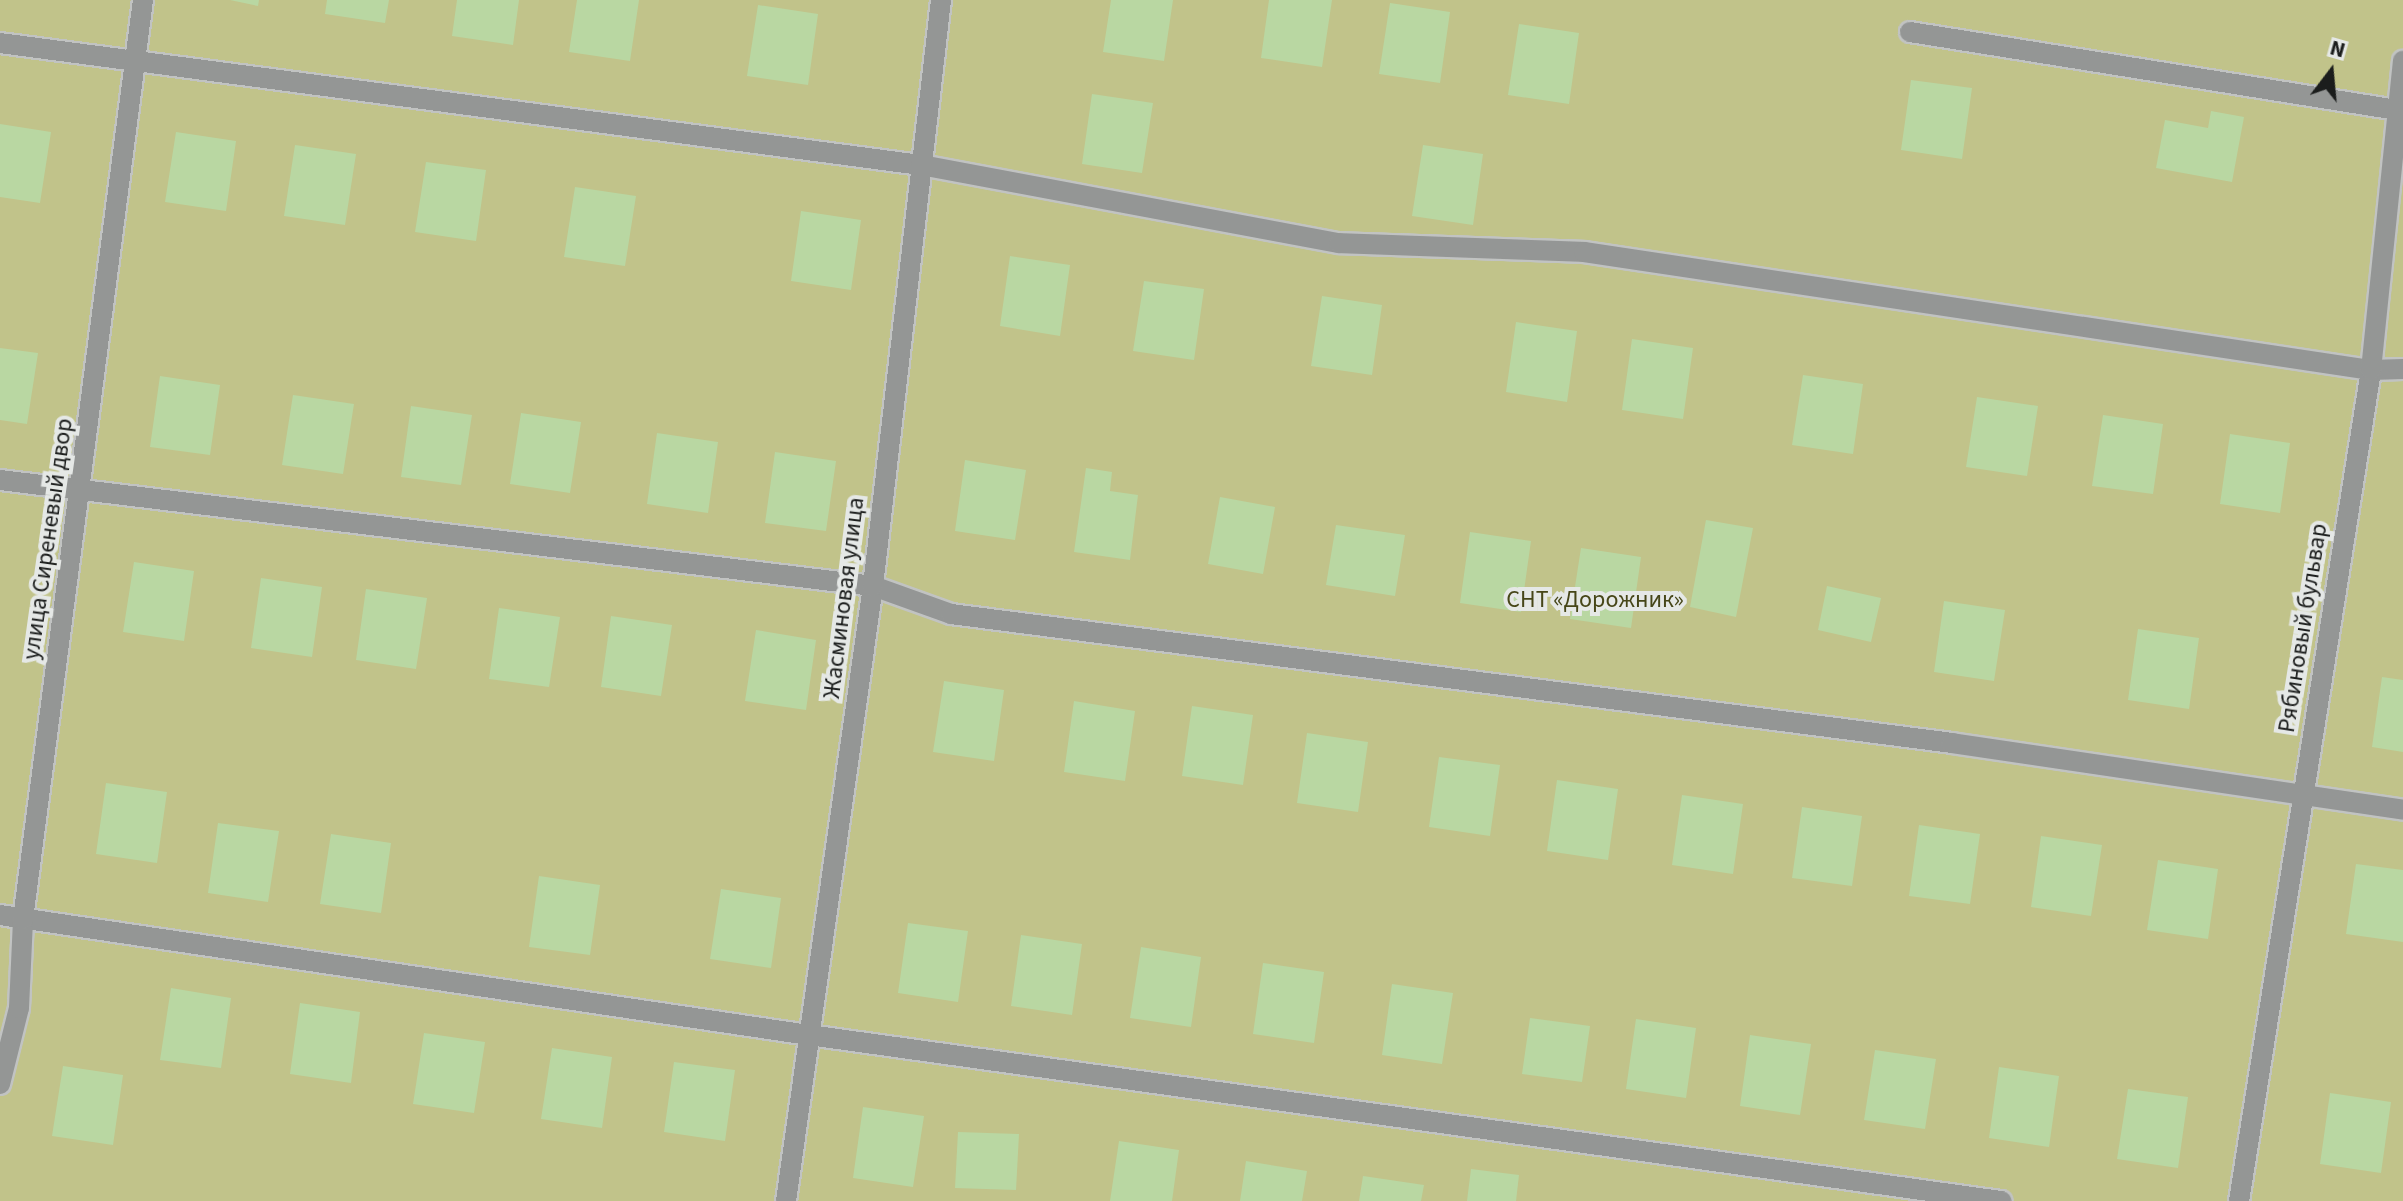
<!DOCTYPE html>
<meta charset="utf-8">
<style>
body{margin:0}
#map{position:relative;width:2403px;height:1201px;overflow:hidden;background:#e5e8e6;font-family:"Source Sans 3",sans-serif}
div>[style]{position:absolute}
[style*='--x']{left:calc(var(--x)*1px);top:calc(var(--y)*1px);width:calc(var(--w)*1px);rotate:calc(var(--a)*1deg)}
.green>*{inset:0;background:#c1c38a}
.building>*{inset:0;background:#b9d7a2}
.roads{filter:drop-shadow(2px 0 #c1c3c2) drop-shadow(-2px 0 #c1c3c2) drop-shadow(0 2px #c1c3c2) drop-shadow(0 -2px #c1c3c2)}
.street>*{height:20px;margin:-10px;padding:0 10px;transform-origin:10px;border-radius:10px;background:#949695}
span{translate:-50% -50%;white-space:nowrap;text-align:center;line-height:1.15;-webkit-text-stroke:8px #e5e8e6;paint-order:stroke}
.street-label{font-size:24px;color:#1b1d1c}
.park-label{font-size:24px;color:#464618}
.north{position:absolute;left:2291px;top:32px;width:80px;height:80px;-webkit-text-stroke:6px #e5e8e6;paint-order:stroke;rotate:16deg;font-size:22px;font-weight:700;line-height:32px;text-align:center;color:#1b1d1c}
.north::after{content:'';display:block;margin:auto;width:28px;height:36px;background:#1b1d1c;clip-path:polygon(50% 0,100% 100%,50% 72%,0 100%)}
</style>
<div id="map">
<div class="green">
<div style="clip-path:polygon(0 0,2403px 0,2403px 1201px,0 1201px)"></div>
</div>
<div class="building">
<div style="clip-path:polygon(230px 0,259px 0,258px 6px)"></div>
<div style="clip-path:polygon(327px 0,389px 0,385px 23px,325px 14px)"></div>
<div style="clip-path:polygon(457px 0,519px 0,513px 45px,452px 36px)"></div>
<div style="clip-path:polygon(577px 0,639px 0,630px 61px,569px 52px)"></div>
<div style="clip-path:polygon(1111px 0,1173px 0,1164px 61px,1103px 52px)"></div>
<div style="clip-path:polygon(1269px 0,1332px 0,1322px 67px,1261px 58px)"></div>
<div style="clip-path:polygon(1390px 3px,1450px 12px,1440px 83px,1379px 74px)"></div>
<div style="clip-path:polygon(758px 5px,818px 14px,808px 85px,747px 76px)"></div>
<div style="clip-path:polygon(1519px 24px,1579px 33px,1569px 104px,1508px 95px)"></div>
<div style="clip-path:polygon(1911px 80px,1972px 88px,1962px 159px,1901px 150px)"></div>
<div style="clip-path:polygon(1092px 94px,1153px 103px,1142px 173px,1082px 164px)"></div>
<div style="clip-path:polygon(2211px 111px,2244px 117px,2232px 182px,2156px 168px,2165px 120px,2208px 128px)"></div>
<div style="clip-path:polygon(0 124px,51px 132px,40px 203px,0 197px)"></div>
<div style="clip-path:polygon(176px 132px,236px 141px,226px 211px,165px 202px)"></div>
<div style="clip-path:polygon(295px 145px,356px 154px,345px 225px,284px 216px)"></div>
<div style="clip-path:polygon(1423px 145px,1483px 154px,1473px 225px,1412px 216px)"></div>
<div style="clip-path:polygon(426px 162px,486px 170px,476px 241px,415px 232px)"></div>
<div style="clip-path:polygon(575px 187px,636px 196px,625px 266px,564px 257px)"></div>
<div style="clip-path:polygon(801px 211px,861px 220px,851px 290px,791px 281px)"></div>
<div style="clip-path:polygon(1010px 256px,1070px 265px,1060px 336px,1000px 326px)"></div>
<div style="clip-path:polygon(1144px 281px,1204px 289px,1194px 360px,1133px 351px)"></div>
<div style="clip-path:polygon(1322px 296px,1382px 305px,1372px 375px,1311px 366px)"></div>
<div style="clip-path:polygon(1516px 322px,1577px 331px,1567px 402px,1506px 392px)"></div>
<div style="clip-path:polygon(1632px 339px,1693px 348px,1683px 419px,1622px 410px)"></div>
<div style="clip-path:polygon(0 348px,38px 353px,27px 424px,0 420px)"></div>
<div style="clip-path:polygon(1803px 375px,1863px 384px,1853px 454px,1792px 445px)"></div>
<div style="clip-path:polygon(160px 376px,220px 385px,210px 455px,150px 447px)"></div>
<div style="clip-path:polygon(293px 395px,354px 404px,343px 474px,282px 465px)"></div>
<div style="clip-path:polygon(1977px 397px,2038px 406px,2027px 476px,1966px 467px)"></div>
<div style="clip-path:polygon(411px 406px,472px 415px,461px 485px,401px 477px)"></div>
<div style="clip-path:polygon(521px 413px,581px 422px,570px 493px,510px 484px)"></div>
<div style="clip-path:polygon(2103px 415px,2163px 424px,2153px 494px,2092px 486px)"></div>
<div style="clip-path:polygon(657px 433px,718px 442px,708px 513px,647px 504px)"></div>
<div style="clip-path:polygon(2230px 434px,2290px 443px,2280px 513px,2220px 504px)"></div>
<div style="clip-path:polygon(775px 452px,836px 461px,826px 531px,765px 523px)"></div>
<div style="clip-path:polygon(965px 460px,1026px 470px,1015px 540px,955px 531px)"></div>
<div style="clip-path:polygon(1086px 468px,1112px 472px,1110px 491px,1138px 495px,1130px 560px,1074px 552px)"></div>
<div style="clip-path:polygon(1220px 497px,1275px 507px,1263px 574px,1208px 564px)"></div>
<div style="clip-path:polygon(1706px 520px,1753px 528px,1736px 617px,1690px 607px)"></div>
<div style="clip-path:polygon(1336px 525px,1405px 535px,1395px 596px,1326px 585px)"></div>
<div style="clip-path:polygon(1470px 532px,1531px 541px,1521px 612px,1460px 603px)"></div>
<div style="clip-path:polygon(1581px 548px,1641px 557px,1631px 628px,1570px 619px)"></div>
<div style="clip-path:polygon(134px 562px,194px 571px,184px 641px,123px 632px)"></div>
<div style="clip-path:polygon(261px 578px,322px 587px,312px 657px,251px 648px)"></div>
<div style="clip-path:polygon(1827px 586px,1881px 598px,1871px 642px,1818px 630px)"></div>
<div style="clip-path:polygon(366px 589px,427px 598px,416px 669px,356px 660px)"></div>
<div style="clip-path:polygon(1944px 601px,2005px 610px,1994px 681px,1934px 672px)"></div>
<div style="clip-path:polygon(499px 608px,560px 617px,549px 687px,489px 679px)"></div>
<div style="clip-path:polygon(611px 616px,672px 625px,661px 696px,601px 687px)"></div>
<div style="clip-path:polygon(2138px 629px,2199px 638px,2189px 709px,2128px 700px)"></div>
<div style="clip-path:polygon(756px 630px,816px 640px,806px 710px,745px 701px)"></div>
<div style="clip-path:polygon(2382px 677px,2403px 680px,2403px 752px,2372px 747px)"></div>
<div style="clip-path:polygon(944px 681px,1004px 690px,994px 761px,933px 752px)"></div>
<div style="clip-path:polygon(1074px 701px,1135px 711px,1125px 781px,1064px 772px)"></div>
<div style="clip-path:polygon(1192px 706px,1253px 715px,1243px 785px,1182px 776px)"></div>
<div style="clip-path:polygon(1307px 733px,1368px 742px,1358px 812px,1297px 803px)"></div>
<div style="clip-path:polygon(1439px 757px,1500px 765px,1490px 836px,1429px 827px)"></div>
<div style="clip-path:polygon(1557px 780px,1618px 789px,1608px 860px,1547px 851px)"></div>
<div style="clip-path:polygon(106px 783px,167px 792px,157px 863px,96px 854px)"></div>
<div style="clip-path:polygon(1682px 795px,1743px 804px,1733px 874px,1672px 865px)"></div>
<div style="clip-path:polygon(1802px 807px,1862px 816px,1852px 886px,1792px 878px)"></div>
<div style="clip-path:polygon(218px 823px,279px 831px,268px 902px,208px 893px)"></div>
<div style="clip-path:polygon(1919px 825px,1980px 834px,1970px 904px,1909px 896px)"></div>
<div style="clip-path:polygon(331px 834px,391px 843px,381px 913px,320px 904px)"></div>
<div style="clip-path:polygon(2041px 836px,2102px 845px,2091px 916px,2031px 907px)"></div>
<div style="clip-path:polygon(2158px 860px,2218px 869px,2208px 939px,2147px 930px)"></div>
<div style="clip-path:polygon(2356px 864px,2403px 870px,2403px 942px,2346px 934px)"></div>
<div style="clip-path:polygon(539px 876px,600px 885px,590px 955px,529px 947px)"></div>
<div style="clip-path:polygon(721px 889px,781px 898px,771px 968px,710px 959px)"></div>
<div style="clip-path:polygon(908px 923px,968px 931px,958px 1002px,898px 993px)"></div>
<div style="clip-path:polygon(1021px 935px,1082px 944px,1072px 1015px,1011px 1006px)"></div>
<div style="clip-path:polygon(1141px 947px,1201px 957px,1191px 1027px,1130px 1018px)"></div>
<div style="clip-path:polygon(1263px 963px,1324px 972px,1314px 1043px,1253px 1034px)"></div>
<div style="clip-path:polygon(1392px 984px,1453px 993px,1442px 1064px,1382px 1055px)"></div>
<div style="clip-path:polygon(171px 988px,231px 998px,221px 1068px,160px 1060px)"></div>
<div style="clip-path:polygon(300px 1003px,360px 1012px,351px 1083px,290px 1074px)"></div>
<div style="clip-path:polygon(1530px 1018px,1590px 1026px,1582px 1082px,1522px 1074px)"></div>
<div style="clip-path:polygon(1636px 1019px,1696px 1028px,1686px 1098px,1626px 1089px)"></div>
<div style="clip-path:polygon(424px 1033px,485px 1042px,474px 1113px,413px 1104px)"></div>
<div style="clip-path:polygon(1750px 1035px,1811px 1044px,1800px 1115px,1740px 1106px)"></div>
<div style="clip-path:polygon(552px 1048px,612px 1057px,602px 1128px,541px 1119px)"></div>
<div style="clip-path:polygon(1875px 1050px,1936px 1059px,1925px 1129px,1864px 1120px)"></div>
<div style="clip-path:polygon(674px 1062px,735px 1070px,725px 1141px,664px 1132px)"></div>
<div style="clip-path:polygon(63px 1066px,123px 1075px,113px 1145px,52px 1136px)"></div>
<div style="clip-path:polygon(1999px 1067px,2059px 1076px,2049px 1147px,1989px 1138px)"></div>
<div style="clip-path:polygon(2128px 1089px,2188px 1097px,2178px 1168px,2117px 1159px)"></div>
<div style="clip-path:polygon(2330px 1093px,2391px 1102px,2381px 1173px,2320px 1164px)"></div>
<div style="clip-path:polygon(863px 1107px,924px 1116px,913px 1187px,853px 1178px)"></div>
<div style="clip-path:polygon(958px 1132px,1019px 1134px,1016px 1190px,955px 1188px)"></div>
<div style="clip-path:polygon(1119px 1141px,1179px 1150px,1172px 1201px,1110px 1201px)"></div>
<div style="clip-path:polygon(1246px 1161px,1307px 1171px,1302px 1201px,1240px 1201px)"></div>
<div style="clip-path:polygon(1471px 1169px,1519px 1175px,1516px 1201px,1467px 1201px)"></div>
<div style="clip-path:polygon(1363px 1176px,1424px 1185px,1421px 1201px,1359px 1201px)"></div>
</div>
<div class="roads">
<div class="street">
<div style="--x:1910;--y:32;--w:494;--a:9.1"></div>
<div style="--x:0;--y:43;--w:929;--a:7.55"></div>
<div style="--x:921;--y:165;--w:425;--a:10.6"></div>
<div style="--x:1339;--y:243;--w:245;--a:2.1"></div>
<div style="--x:1584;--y:252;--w:796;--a:8.53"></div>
<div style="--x:2371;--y:370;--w:32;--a:-2"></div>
<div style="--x:0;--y:480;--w:879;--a:6.92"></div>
<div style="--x:873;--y:586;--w:83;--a:19.7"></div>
<div style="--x:951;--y:614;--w:1009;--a:7.34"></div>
<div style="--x:1952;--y:743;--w:456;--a:8.4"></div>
<div style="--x:0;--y:915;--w:818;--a:8.44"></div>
<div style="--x:809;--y:1035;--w:1204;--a:7.93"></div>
<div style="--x:0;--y:1084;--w:78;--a:-76"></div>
<div style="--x:19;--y:1008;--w:89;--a:-87.4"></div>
<div style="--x:23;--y:919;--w:927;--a:-82.56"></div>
<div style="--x:786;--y:1201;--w:621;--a:-81.95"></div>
<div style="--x:873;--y:586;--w:590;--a:-83.38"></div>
<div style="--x:2239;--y:1201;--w:841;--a:-80.97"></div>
<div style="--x:2371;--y:370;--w:311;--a:-84.1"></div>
</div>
</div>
<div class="street-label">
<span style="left:48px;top:539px;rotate:-82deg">улица Сиреневый двор</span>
<span style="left:844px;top:598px;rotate:-83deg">Жасминовая улица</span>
<span style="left:2303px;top:628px;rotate:-81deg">Рябиновый бульвар</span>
</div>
<div class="park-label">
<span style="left:1595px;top:600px">СНТ «Дорожник»</span>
</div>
<div class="north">N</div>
</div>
